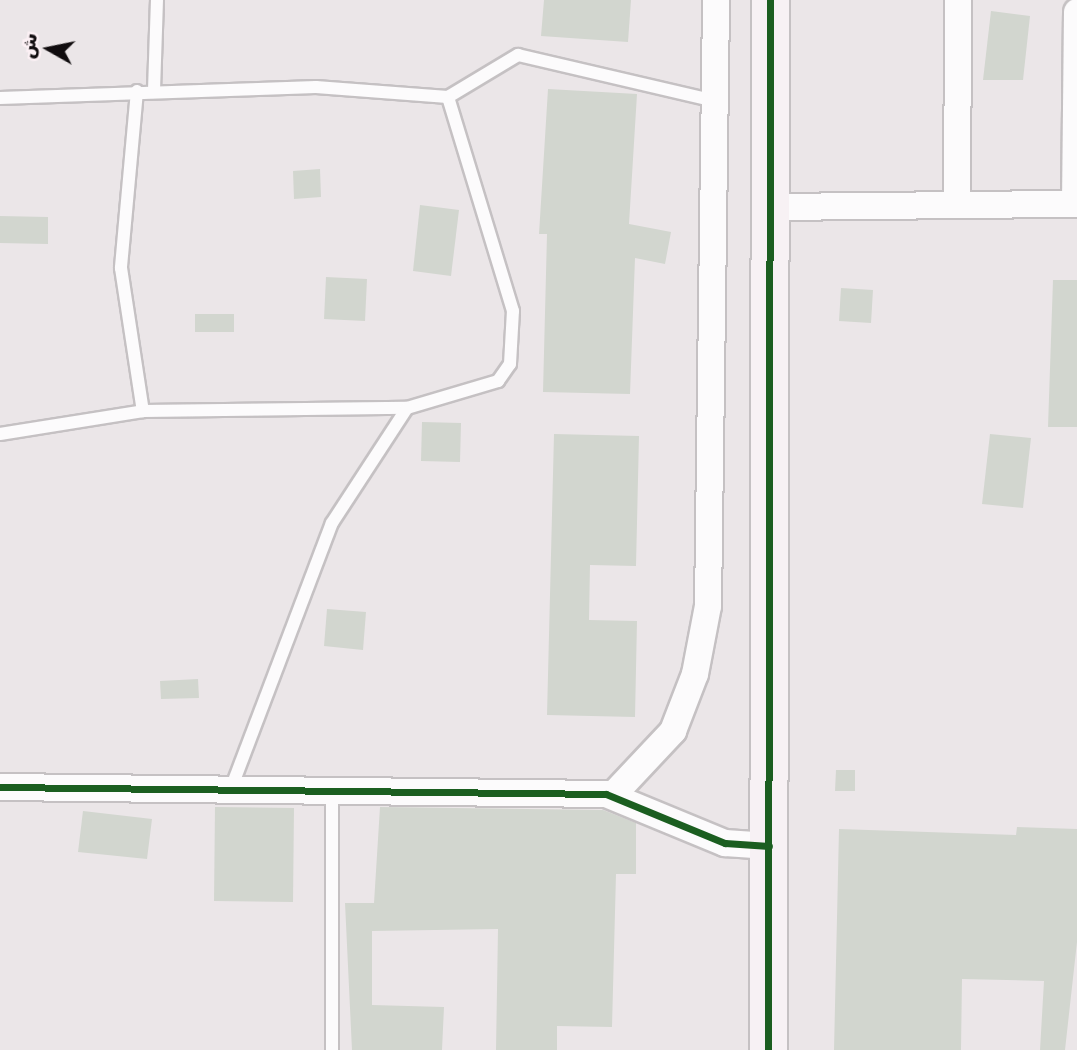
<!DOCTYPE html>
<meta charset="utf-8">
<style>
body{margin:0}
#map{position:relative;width:1077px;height:1050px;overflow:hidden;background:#ebe6e8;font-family:"DejaVu Sans","Noto Naskh Arabic",sans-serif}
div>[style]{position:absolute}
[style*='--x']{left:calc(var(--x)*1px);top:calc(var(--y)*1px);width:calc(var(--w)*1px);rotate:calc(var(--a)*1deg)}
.building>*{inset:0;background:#d2d6cf}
.roads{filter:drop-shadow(2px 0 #c5c1c3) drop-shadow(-2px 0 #c5c1c3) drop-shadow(0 2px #c5c1c3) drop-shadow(0 -2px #c5c1c3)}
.lane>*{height:12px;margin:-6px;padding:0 6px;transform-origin:6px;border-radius:6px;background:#fcfbfc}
.street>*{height:26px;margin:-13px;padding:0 13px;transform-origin:13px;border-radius:13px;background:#fcfbfc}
.secondary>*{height:37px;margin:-18.5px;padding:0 18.5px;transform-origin:18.5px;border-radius:18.5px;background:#f7f1f4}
.cycleway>*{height:7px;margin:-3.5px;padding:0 3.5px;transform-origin:3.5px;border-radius:3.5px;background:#1b5e20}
span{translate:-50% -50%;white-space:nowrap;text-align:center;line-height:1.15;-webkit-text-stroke:5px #fbf0f4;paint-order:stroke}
.north{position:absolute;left:14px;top:14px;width:70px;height:70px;-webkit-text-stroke:5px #fbf0f4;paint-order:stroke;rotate:279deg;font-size:19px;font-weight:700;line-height:28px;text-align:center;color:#100c0e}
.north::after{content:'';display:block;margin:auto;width:24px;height:32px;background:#100c0e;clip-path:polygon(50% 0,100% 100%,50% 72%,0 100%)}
</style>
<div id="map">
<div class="building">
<div style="clip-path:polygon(544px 0,631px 0,628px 42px,541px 36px)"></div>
<div style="clip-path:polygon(991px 11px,1030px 16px,1023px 80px,983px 80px)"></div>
<div style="clip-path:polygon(548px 89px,637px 94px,629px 224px,671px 232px,665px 264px,635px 258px,630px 394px,543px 392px,547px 234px,539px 234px)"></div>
<div style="clip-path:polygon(320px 169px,321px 197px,294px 199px,293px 171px)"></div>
<div style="clip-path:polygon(420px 205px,459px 210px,451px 276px,413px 271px)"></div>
<div style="clip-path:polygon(0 216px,48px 217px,48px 244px,0 243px)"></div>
<div style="clip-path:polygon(326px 277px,367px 279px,365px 321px,324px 319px)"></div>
<div style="clip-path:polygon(1053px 280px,1077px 280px,1077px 427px,1048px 427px)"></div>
<div style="clip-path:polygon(841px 288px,873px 290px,871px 323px,839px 321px)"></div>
<div style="clip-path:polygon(195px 314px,234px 314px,234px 332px,195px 332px)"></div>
<div style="clip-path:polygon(422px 422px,461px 423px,460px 462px,421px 461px)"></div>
<div style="clip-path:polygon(554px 434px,639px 436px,636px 566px,590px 565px,589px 620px,637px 621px,635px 717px,547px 715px)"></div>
<div style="clip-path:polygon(990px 434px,1031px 438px,1023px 508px,982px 504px)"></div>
<div style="clip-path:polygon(327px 609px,366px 612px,363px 650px,324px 646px)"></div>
<div style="clip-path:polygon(198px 679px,199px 698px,161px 699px,160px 681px)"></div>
<div style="clip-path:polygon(836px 770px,855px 770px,855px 791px,835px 791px)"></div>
<div style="clip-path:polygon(215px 807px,294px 808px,293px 902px,214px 901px)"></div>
<div style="clip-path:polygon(380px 807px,603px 810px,636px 823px,636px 874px,616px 874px,612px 1027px,557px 1026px,557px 1050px,496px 1050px,498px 929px,372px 931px,372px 1005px,444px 1007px,442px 1050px,352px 1050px,345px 903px,374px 903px)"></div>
<div style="clip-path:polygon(83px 811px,152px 819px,147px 859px,78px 852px)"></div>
<div style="clip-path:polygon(1017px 827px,1077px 829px,1077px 942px,1065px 1050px,1040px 1050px,1044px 981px,962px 979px,961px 1050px,834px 1050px,839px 829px,1016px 835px)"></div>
</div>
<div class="roads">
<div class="lane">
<div style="--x:154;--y:90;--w:90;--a:-88.1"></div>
<div style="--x:137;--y:91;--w:178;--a:95.2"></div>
<div style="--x:121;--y:268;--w:145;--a:81.3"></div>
<div style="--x:0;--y:98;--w:316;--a:-2"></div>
<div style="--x:316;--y:87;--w:132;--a:4.3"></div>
<div style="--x:448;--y:97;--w:82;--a:-31"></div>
<div style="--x:518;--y:55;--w:202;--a:13.1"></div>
<div style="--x:0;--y:434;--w:145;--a:-9.1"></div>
<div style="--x:143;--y:411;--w:264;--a:-0.7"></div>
<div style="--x:407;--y:408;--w:95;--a:-16.5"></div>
<div style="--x:498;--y:381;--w:21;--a:-55"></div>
<div style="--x:510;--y:364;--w:53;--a:-86.8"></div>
<div style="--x:513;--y:311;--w:224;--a:-106.9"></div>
<div style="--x:232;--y:786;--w:281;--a:-69.2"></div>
<div style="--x:332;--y:523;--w:137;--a:-56.9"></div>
<div style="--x:332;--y:788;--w:262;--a:90"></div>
</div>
<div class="street">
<div style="--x:1075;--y:204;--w:192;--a:-89.4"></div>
<div style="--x:957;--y:205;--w:205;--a:-89.7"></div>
<div style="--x:774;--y:207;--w:303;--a:-0.6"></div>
<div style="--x:0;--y:787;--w:606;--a:0.66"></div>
<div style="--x:606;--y:794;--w:129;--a:22.4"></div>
<div style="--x:725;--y:843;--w:44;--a:3.9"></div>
<div style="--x:613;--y:795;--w:88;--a:-46.8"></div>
<div style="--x:673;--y:731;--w:61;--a:-68.9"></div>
<div style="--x:695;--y:674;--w:69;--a:-79.2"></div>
<div style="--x:708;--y:606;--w:606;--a:-89.24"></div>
</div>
<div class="secondary">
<div style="--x:768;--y:1050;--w:1050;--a:-89.89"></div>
</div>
</div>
<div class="cycleway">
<div style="--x:0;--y:787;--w:606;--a:0.66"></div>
<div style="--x:606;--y:794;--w:129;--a:22.4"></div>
<div style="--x:725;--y:843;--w:44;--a:3.9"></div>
<div style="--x:768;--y:1050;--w:1050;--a:-89.89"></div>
</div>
<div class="north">ش</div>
</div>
